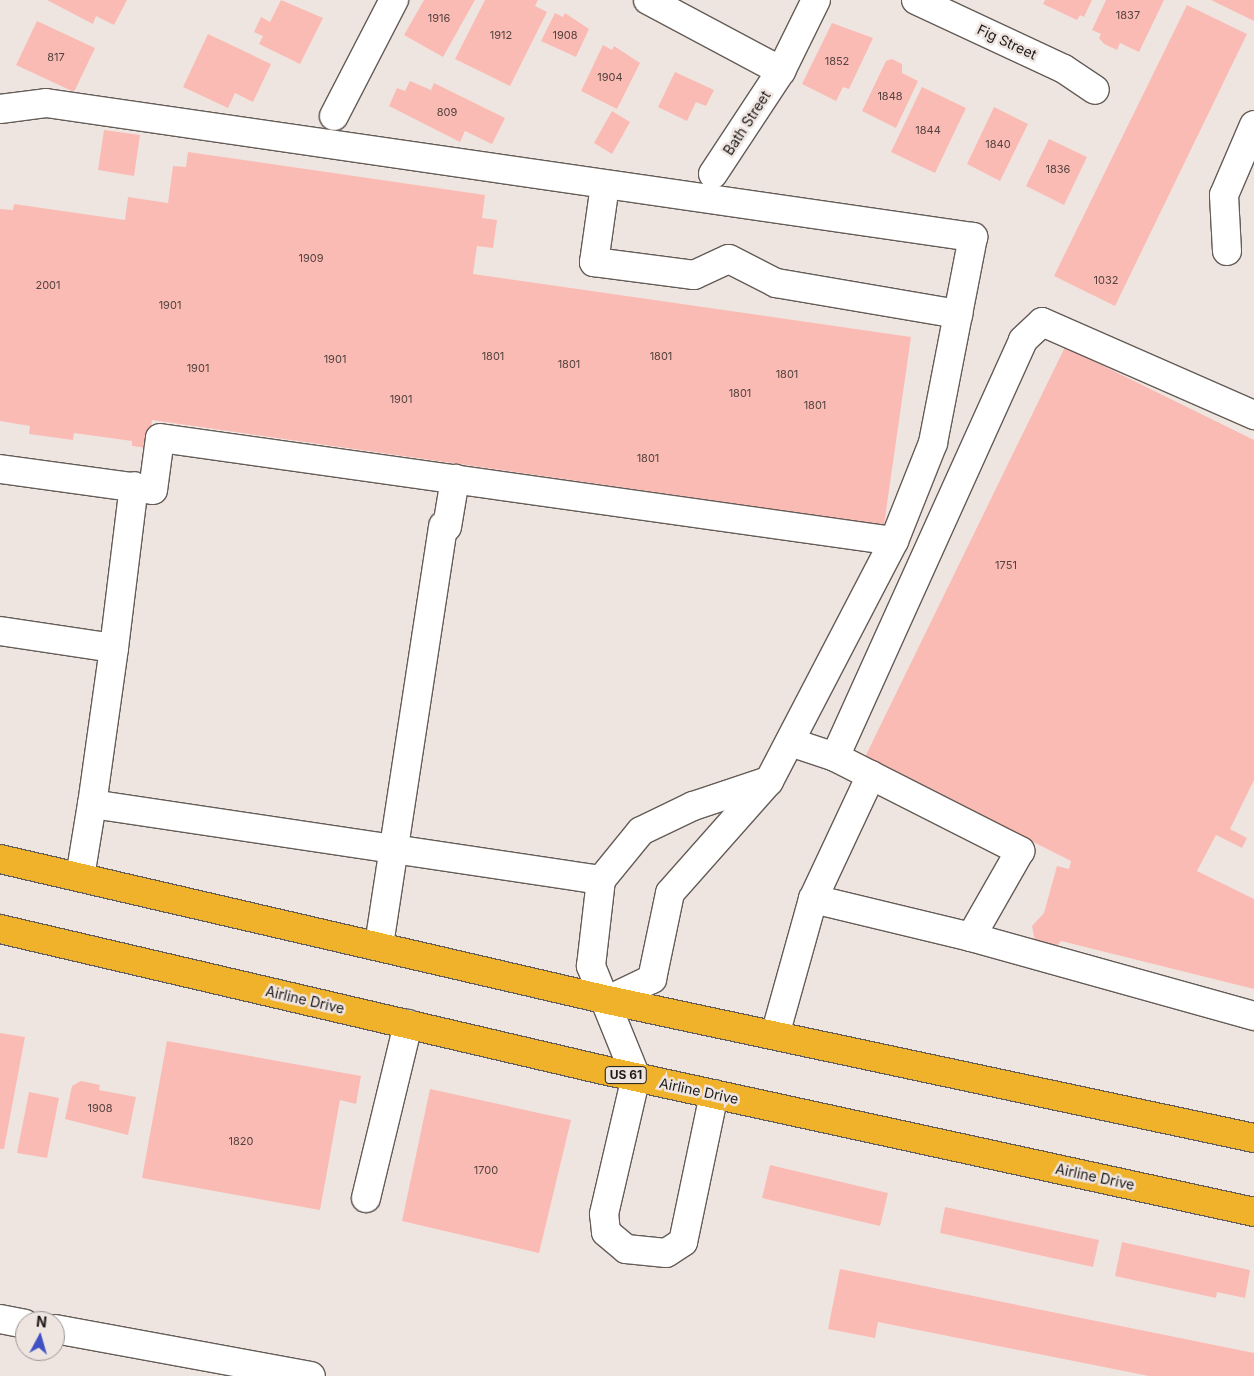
<!DOCTYPE html>
<style>
body{margin:0}
#map{position:relative;width:1254px;height:1376px;overflow:hidden;background:#efe5e0;font-family:Inter,sans-serif}
div>[style]{position:absolute}
[style*='--x']{left:calc(var(--x)*1px);top:calc(var(--y)*1px);width:calc(var(--w)*1px);rotate:calc(var(--a)*1deg)}
.building>*{inset:0;background:#fbbbb5}
.roads{filter:drop-shadow(1px 0 #645c57) drop-shadow(-1px 0 #645c57) drop-shadow(0 1px #645c57) drop-shadow(0 -1px #645c57)}
.minor>*{height:28px;margin:-14px;padding:0 14px;transform-origin:14px;border-radius:14px;background:#fff}
.highway>*{height:28px;margin:-14px;padding:0 14px;transform-origin:14px;border-radius:14px;background:#f0b22b}
span{translate:-50% -50%;white-space:nowrap;text-align:center;line-height:1.15;-webkit-text-stroke:5px #efe5e0;paint-order:stroke}
.number-label{font-size:11px;color:#54423e}
.number-label span{-webkit-text-stroke-width:0}
.shield-label span{padding:1px 4px;background:#efe5e0;border:1px solid;border-radius:4px;-webkit-text-stroke-width:0}
.shield-label{font-size:12px;color:#1c1917;font-weight:700}
.street-label{font-size:14px;color:#1c1917}
.north{position:absolute;left:15px;top:1311px;width:50px;height:50px;box-sizing:border-box;background:#efe5e0;border:1px solid #9b9390;border-radius:50%;rotate:6deg;font-size:14px;font-weight:700;line-height:20px;text-align:center;color:#1c1917}
.north::after{content:'';display:block;margin:auto;width:18px;height:22px;background:#4151c4;clip-path:polygon(50% 0,100% 100%,50% 72%,0 100%)}
</style>
<div id="map">
<div class="building">
<div style="clip-path:polygon(47px 0,127px 0,114px 25px,96px 16px,93px 24px)"></div>
<div style="clip-path:polygon(281px 0,323px 18px,300px 64px,259px 44px,263px 36px,254px 32px,261px 17px,270px 22px)"></div>
<div style="clip-path:polygon(424px 0,475px 0,443px 57px,404px 35px)"></div>
<div style="clip-path:polygon(485px 0,538px 0,535px 6px,547px 12px,510px 86px,455px 59px)"></div>
<div style="clip-path:polygon(1045px 0,1092px 0,1084px 17px,1080px 15px,1077px 20px,1043px 4px)"></div>
<div style="clip-path:polygon(1106px 0,1164px 0,1139px 52px,1120px 43px,1117px 50px,1104px 44px,1099px 38px,1101px 34px,1092px 30px)"></div>
<div style="clip-path:polygon(1211px 0,1254px 0,1254px 21px)"></div>
<div style="clip-path:polygon(1187px 5px,1247px 34px,1115px 306px,1054px 276px)"></div>
<div style="clip-path:polygon(555px 13px,563px 17px,565px 13px,589px 29px,576px 57px,541px 41px)"></div>
<div style="clip-path:polygon(37px 21px,95px 48px,74px 92px,16px 65px)"></div>
<div style="clip-path:polygon(832px 23px,873px 38px,849px 89px,843px 87px,836px 101px,802px 84px)"></div>
<div style="clip-path:polygon(208px 34px,271px 64px,253px 102px,235px 93px,228px 108px,183px 87px)"></div>
<div style="clip-path:polygon(603px 45px,612px 50px,614px 46px,640px 63px,617px 109px,581px 91px)"></div>
<div style="clip-path:polygon(892px 59px,902px 64px,902px 73px,918px 81px,896px 128px,862px 111px,886px 61px)"></div>
<div style="clip-path:polygon(675px 72px,714px 90px,706px 106px,696px 102px,687px 121px,658px 107px)"></div>
<div style="clip-path:polygon(410px 81px,431px 90px,434px 83px,505px 118px,492px 144px,465px 131px,460px 142px,389px 106px,397px 88px,405px 91px)"></div>
<div style="clip-path:polygon(922px 87px,966px 108px,935px 173px,891px 152px)"></div>
<div style="clip-path:polygon(994px 107px,1028px 124px,1000px 181px,967px 164px)"></div>
<div style="clip-path:polygon(612px 111px,630px 122px,612px 154px,594px 143px)"></div>
<div style="clip-path:polygon(104px 130px,140px 135px,134px 176px,98px 170px)"></div>
<div style="clip-path:polygon(1049px 139px,1087px 157px,1064px 205px,1026px 186px)"></div>
<div style="clip-path:polygon(188px 152px,485px 195px,482px 218px,497px 220px,493px 248px,477px 246px,473px 274px,911px 337px,884px 525px,152px 420px,148px 448px,132px 446px,132px 441px,74px 433px,73px 440px,29px 434px,30px 426px,0 421px,0 209px,13px 210px,14px 204px,125px 220px,128px 197px,168px 203px,173px 166px,186px 167px)"></div>
<div style="clip-path:polygon(1065px 347px,1254px 440px,1254px 780px,1230px 829px,1247px 838px,1242px 848px,1216px 835px,1197px 871px,1254px 899px,1254px 989px,1061px 941px,1055px 948px,1035px 941px,1032px 926px,1044px 913px,1057px 866px,1069px 869px,1071px 861px,865px 757px)"></div>
<div style="clip-path:polygon(0 1033px,25px 1037px,4px 1149px,0 1149px)"></div>
<div style="clip-path:polygon(167px 1041px,361px 1076px,356px 1104px,340px 1100px,320px 1210px,142px 1178px)"></div>
<div style="clip-path:polygon(81px 1081px,100px 1085px,99px 1090px,136px 1097px,128px 1135px,65px 1119px,72px 1086px)"></div>
<div style="clip-path:polygon(430px 1089px,571px 1120px,539px 1253px,402px 1221px)"></div>
<div style="clip-path:polygon(29px 1092px,59px 1098px,47px 1158px,17px 1153px)"></div>
<div style="clip-path:polygon(770px 1165px,888px 1193px,880px 1226px,762px 1198px)"></div>
<div style="clip-path:polygon(945px 1207px,1099px 1240px,1093px 1267px,940px 1233px)"></div>
<div style="clip-path:polygon(1122px 1242px,1250px 1270px,1245px 1298px,1217px 1292px,1216px 1298px,1115px 1276px)"></div>
<div style="clip-path:polygon(840px 1269px,1254px 1353px,1254px 1376px,1149px 1376px,878px 1322px,875px 1338px,828px 1329px)"></div>
</div>
<div class="roads">
<div class="minor">
<div style="--x:648;--y:0;--w:151;--a:28.1"></div>
<div style="--x:916;--y:0;--w:163;--a:25"></div>
<div style="--x:1064;--y:69;--w:37;--a:34"></div>
<div style="--x:0;--y:109;--w:46;--a:-7.4"></div>
<div style="--x:46;--y:103;--w:937;--a:8.23"></div>
<div style="--x:973;--y:237;--w:210;--a:101"></div>
<div style="--x:933;--y:443;--w:105;--a:111.7"></div>
<div style="--x:334;--y:116;--w:131;--a:-62.7"></div>
<div style="--x:713;--y:174;--w:123;--a:-56.6"></div>
<div style="--x:781;--y:71;--w:79;--a:-63.8"></div>
<div style="--x:605;--y:185;--w:78;--a:98.1"></div>
<div style="--x:594;--y:262;--w:101;--a:7.4"></div>
<div style="--x:694;--y:275;--w:38;--a:-25"></div>
<div style="--x:729;--y:259;--w:53;--a:27.1"></div>
<div style="--x:776;--y:283;--w:185;--a:9.7"></div>
<div style="--x:1227;--y:251;--w:56;--a:-93.1"></div>
<div style="--x:1224;--y:195;--w:76;--a:-66.8"></div>
<div style="--x:0;--y:469;--w:154;--a:7.8"></div>
<div style="--x:153;--y:490;--w:52;--a:-82.3"></div>
<div style="--x:160;--y:438;--w:741;--a:7.99"></div>
<div style="--x:894;--y:541;--w:271;--a:117.5"></div>
<div style="--x:769;--y:781;--w:149;--a:131.5"></div>
<div style="--x:670;--y:893;--w:88;--a:101.8"></div>
<div style="--x:652;--y:979;--w:49;--a:154.5"></div>
<div style="--x:447;--y:527;--w:49;--a:-80.5"></div>
<div style="--x:0;--y:631;--w:115;--a:8.5"></div>
<div style="--x:114;--y:648;--w:158;--a:98"></div>
<div style="--x:92;--y:804;--w:515;--a:8.49"></div>
<div style="--x:114;--y:648;--w:163;--a:-83"></div>
<div style="--x:790;--y:742;--w:47;--a:18.4"></div>
<div style="--x:835;--y:757;--w:457;--a:-65.7"></div>
<div style="--x:1023;--y:340;--w:26;--a:-43"></div>
<div style="--x:1042;--y:322;--w:232;--a:23.7"></div>
<div style="--x:835;--y:757;--w:208;--a:26.9"></div>
<div style="--x:1020;--y:851;--w:99;--a:119.7"></div>
<div style="--x:971;--y:937;--w:294;--a:15.6"></div>
<div style="--x:80;--y:877;--w:74;--a:-80.7"></div>
<div style="--x:813;--y:899;--w:137;--a:-64.9"></div>
<div style="--x:379;--y:945;--w:424;--a:-81.3"></div>
<div style="--x:775;--y:1035;--w:141;--a:-74.4"></div>
<div style="--x:813;--y:899;--w:163;--a:13.5"></div>
<div style="--x:714;--y:1094;--w:151;--a:101.8"></div>
<div style="--x:683;--y:1242;--w:20;--a:147"></div>
<div style="--x:666;--y:1253;--w:40;--a:-174.3"></div>
<div style="--x:626;--y:1249;--w:26;--a:-140"></div>
<div style="--x:606;--y:1232;--w:18;--a:-96"></div>
<div style="--x:604;--y:1214;--w:141;--a:-76.9"></div>
<div style="--x:636;--y:1077;--w:120;--a:-112.1"></div>
<div style="--x:591;--y:966;--w:87;--a:-83.4"></div>
<div style="--x:601;--y:880;--w:63;--a:-50.8"></div>
<div style="--x:641;--y:831;--w:58;--a:-25.7"></div>
<div style="--x:693;--y:806;--w:79;--a:-18.4"></div>
<div style="--x:366;--y:1198;--w:179;--a:-76.4"></div>
<div style="--x:0;--y:1319;--w:25;--a:11"></div>
<div style="--x:55;--y:1329;--w:260;--a:10.4"></div>
</div>
<div class="highway">
<div style="--x:0;--y:859;--w:624;--a:13.06"></div>
<div style="--x:608;--y:1000;--w:661;--a:12.06"></div>
<div style="--x:0;--y:929;--w:619;--a:13.16"></div>
<div style="--x:603;--y:1070;--w:666;--a:12.3"></div>
</div>
</div>
<div class="number-label">
<span style="left:1128px;top:15px">1837</span>
<span style="left:439px;top:18px">1916</span>
<span style="left:501px;top:35px">1912</span>
<span style="left:565px;top:35px">1908</span>
<span style="left:56px;top:57px">817</span>
<span style="left:837px;top:61px">1852</span>
<span style="left:610px;top:77px">1904</span>
<span style="left:890px;top:96px">1848</span>
<span style="left:447px;top:112px">809</span>
<span style="left:928px;top:130px">1844</span>
<span style="left:998px;top:144px">1840</span>
<span style="left:1058px;top:169px">1836</span>
<span style="left:311px;top:258px">1909</span>
<span style="left:1106px;top:280px">1032</span>
<span style="left:48px;top:285px">2001</span>
<span style="left:170px;top:305px">1901</span>
<span style="left:493px;top:356px">1801</span>
<span style="left:661px;top:356px">1801</span>
<span style="left:335px;top:359px">1901</span>
<span style="left:569px;top:364px">1801</span>
<span style="left:198px;top:368px">1901</span>
<span style="left:787px;top:374px">1801</span>
<span style="left:740px;top:393px">1801</span>
<span style="left:401px;top:399px">1901</span>
<span style="left:815px;top:405px">1801</span>
<span style="left:648px;top:458px">1801</span>
<span style="left:1006px;top:565px">1751</span>
<span style="left:100px;top:1108px">1908</span>
<span style="left:241px;top:1141px">1820</span>
<span style="left:486px;top:1170px">1700</span>
</div>
<div class="shield-label">
<span style="left:626px;top:1075px">US 61</span>
</div>
<div class="street-label">
<span style="left:1007px;top:42px;rotate:25deg">Fig Street</span>
<span style="left:747px;top:123px;rotate:-57deg">Bath Street</span>
<span style="left:305px;top:1000px;rotate:13deg">Airline Drive</span>
<span style="left:699px;top:1091px;rotate:12deg">Airline Drive</span>
<span style="left:1095px;top:1177px;rotate:12deg">Airline Drive</span>
</div>
<div class="north">N</div>
</div>
